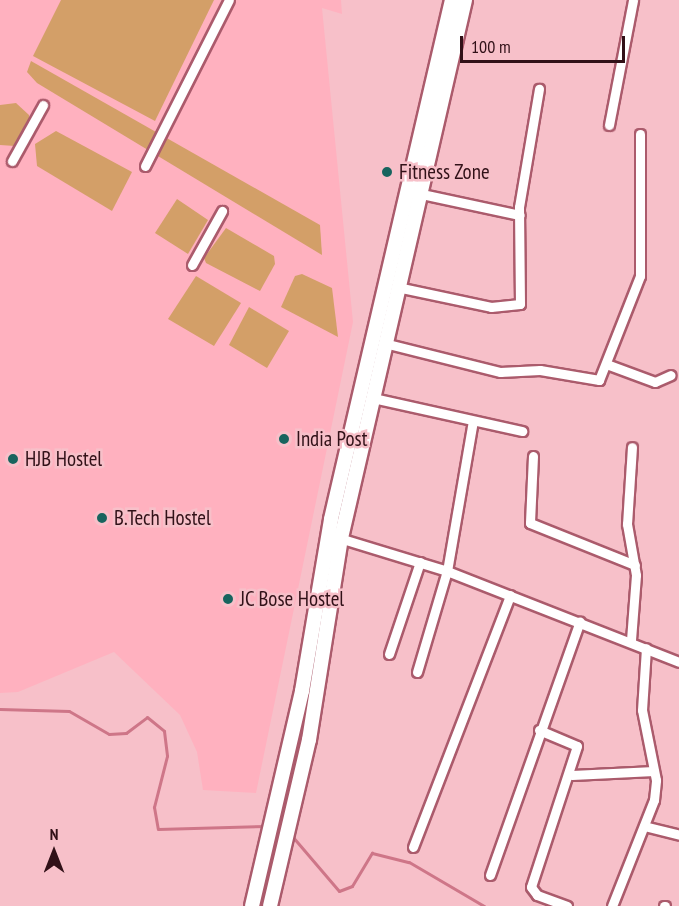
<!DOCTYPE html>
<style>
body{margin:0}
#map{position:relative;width:679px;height:906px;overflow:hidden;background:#f7c0c9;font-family:"PT Sans Narrow",sans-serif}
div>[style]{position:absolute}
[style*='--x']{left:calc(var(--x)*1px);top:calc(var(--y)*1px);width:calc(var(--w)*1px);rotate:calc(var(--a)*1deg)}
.built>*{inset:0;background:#ffb1bf}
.green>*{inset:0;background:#d39f68}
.stream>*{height:3px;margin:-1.5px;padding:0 1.5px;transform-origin:1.5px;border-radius:1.5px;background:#ce7688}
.roads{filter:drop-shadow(2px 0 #ab5b6c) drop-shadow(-2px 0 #ab5b6c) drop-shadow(0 2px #ab5b6c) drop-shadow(0 -2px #ab5b6c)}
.minor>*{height:9px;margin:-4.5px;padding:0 4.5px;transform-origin:4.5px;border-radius:4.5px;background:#fff}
.secondary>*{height:14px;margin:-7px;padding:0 7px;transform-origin:7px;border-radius:7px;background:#fff}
.dots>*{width:16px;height:16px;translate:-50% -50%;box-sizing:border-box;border:3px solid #f7c0c9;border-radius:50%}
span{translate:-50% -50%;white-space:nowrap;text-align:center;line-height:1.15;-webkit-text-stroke:5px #f7c0c9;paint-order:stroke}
.poi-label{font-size:21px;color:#311118}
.left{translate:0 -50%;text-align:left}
.north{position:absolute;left:24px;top:822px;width:60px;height:60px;-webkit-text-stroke:4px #f7c0c9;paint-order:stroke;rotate:0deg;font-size:16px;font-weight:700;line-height:24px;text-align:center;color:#311118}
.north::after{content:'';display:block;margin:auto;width:21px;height:27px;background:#311118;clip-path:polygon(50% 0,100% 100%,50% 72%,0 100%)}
.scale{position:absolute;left:460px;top:36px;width:165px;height:27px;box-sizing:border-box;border:3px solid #311118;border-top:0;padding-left:8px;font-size:18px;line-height:21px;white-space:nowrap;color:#311118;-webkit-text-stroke:4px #f7c0c9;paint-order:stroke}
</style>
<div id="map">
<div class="built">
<div style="clip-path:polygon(0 0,341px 0,342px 14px,322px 8px,353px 322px,256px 793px,203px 790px,197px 752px,180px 715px,114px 652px,18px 692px,0 693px)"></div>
</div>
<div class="green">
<div style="clip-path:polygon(61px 0,214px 0,155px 121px,33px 56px)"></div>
<div style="clip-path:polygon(31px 61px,320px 225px,322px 255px,37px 83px,27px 72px)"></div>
<div style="clip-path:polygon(16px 103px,29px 115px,29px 124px,15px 146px,0 145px,0 105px)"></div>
<div style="clip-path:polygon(56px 131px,132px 172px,112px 211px,37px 166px,35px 144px)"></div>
<div style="clip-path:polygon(177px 199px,208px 220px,188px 254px,155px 233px)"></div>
<div style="clip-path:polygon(226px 228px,274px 256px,275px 264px,260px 291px,206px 263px,204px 258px)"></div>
<div style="clip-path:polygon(302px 274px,332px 288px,338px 337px,281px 307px,295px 276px)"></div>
<div style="clip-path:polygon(196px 276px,241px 303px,214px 346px,168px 319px)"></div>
<div style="clip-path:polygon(249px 307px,289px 331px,267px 368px,229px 345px)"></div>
</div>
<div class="stream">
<div style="--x:0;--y:709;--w:69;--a:1.7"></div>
<div style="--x:69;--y:711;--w:46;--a:29.9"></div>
<div style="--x:109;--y:734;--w:17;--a:-3"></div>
<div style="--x:126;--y:733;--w:26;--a:-37"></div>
<div style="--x:147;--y:717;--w:22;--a:39"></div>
<div style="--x:164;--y:731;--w:25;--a:83"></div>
<div style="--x:167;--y:756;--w:53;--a:104.3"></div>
<div style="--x:154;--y:807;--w:22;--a:80"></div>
<div style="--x:158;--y:829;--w:109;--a:-1.6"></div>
<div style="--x:292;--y:836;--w:72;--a:49.5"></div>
<div style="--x:339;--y:891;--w:14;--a:-21"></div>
<div style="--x:352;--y:886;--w:39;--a:-59"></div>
<div style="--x:372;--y:853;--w:38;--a:14"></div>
<div style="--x:409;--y:862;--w:87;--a:30.4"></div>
</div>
<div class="roads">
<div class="minor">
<div style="--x:609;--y:125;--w:127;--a:-79.1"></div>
<div style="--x:12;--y:161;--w:64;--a:-61"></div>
<div style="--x:145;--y:166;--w:186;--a:-63.2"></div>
<div style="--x:417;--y:193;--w:105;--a:12.1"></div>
<div style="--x:192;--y:265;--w:62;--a:-60.9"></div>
<div style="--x:397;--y:287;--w:96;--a:12"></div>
<div style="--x:491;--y:307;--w:29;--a:-6"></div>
<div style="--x:520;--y:304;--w:97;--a:-90.6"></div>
<div style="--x:519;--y:207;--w:120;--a:-80.4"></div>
<div style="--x:384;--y:343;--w:120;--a:14"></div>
<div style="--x:500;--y:372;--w:40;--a:-2.9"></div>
<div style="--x:540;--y:370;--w:60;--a:9.6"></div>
<div style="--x:599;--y:380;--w:112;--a:-68.5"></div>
<div style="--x:640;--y:276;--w:142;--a:-90"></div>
<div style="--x:609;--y:365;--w:49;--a:20.3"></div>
<div style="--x:655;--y:382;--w:17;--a:-24"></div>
<div style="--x:373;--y:398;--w:153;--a:12.5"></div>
<div style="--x:533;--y:456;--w:67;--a:92.6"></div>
<div style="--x:530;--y:523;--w:113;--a:21.8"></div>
<div style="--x:336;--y:537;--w:116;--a:17"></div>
<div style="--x:447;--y:571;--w:249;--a:21.4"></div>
<div style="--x:631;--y:640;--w:65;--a:-85.6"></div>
<div style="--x:636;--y:575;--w:52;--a:-100"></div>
<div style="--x:627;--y:524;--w:77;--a:-86.3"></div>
<div style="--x:389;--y:654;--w:97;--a:-71.4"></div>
<div style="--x:417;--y:672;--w:105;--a:-73.5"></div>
<div style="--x:447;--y:571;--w:152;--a:-80.2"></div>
<div style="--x:539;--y:730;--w:41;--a:22.8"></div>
<div style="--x:577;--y:746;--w:148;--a:108.1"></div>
<div style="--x:531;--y:887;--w:10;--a:53"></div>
<div style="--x:537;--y:895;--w:32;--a:20"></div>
<div style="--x:572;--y:775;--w:82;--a:-2.8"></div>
<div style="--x:644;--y:826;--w:36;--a:14"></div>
<div style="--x:413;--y:847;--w:270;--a:-68.9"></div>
<div style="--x:490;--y:875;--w:269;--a:-70.5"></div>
<div style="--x:612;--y:906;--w:114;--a:-68.4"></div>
<div style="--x:654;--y:800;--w:20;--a:-84"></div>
<div style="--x:656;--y:780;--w:71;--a:-101.3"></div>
<div style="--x:642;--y:710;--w:62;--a:-86.3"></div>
<div style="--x:664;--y:906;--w:1;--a:0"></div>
</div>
<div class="secondary">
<div style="--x:252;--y:906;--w:221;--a:-76.9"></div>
<div style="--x:302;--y:691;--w:174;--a:-80.4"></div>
<div style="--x:331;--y:519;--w:533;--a:-76.88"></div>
<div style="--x:270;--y:906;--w:171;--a:-76.8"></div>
<div style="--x:309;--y:740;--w:205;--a:-81"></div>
<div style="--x:341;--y:538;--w:552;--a:-77.02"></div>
</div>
</div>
<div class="dots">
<div style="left:387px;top:172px;background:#17645e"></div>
<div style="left:284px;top:439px;background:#17645e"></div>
<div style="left:13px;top:459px;background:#17645e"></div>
<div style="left:102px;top:518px;background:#17645e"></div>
<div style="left:228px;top:599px;background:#17645e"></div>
</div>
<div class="poi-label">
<span class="left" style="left:399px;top:172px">Fitness Zone</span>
<span class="left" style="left:296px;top:439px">India Post</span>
<span class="left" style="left:25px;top:459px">HJB Hostel</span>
<span class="left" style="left:114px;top:518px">B.Tech Hostel</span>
<span class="left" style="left:240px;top:599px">JC Bose Hostel</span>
</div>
<div class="north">N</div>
<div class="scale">100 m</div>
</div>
